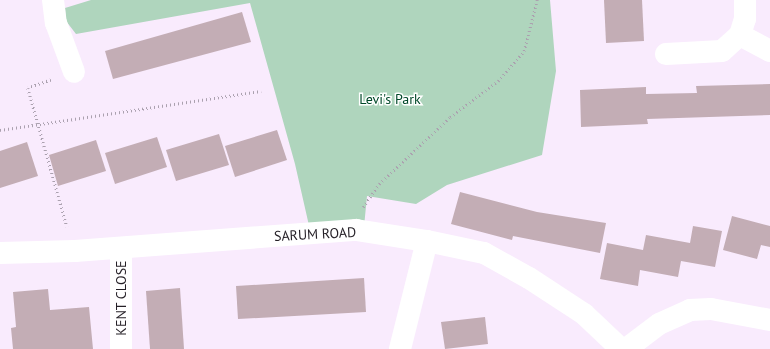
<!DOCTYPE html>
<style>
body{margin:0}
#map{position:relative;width:770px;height:349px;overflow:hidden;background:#f9ebfd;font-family:"PT Sans",sans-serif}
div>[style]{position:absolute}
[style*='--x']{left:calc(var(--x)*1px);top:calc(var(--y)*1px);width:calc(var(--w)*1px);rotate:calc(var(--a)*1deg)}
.green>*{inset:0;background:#afd5bd}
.building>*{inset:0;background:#c3adb5}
.path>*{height:2.5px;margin-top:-1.25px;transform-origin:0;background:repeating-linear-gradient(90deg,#aba1af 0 1px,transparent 0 4px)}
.street>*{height:22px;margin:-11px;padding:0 11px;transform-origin:11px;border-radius:11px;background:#fff}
span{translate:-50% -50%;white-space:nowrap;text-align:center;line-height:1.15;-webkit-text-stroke:3px #fff;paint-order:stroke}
.park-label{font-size:14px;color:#004829}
.street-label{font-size:14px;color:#241f26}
</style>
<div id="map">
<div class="green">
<div style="clip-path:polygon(91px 0,550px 0,556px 71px,542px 155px,447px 185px,416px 204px,367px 196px,364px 227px,310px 230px,295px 164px,250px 3px,76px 34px,66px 21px,65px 8px)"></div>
</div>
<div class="building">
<div style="clip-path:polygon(604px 0,642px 0,644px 41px,606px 43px)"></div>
<div style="clip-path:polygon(242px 12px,251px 42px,113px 79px,105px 51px)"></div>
<div style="clip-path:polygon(770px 84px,770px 115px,647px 119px,648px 124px,581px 127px,580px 90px,646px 87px,646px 94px,697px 93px,696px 86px)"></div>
<div style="clip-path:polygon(277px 130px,287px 160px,235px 177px,225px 146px)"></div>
<div style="clip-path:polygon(219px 134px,229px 165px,176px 181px,166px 150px)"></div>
<div style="clip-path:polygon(157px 137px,167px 167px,115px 184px,105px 153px)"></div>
<div style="clip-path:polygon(96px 140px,106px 171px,58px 186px,49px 155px)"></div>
<div style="clip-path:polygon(27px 142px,38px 176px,0 188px,0 151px)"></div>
<div style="clip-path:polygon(460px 192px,537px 212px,606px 223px,600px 253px,513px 236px,512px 240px,451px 224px)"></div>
<div style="clip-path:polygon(732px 216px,770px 226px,770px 247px,761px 245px,757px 259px,723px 250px)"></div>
<div style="clip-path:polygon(693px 226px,722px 231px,715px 267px,681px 261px,678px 277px,640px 270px,638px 286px,600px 279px,607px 243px,643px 250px,646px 235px,690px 243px)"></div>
<div style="clip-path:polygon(364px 278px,366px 312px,238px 319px,236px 286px)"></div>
<div style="clip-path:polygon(180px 288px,184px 349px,150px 349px,146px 291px)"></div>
<div style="clip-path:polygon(48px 289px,50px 310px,89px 307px,93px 349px,13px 349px,11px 328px,16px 327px,13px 292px)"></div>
<div style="clip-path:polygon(485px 317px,488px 344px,445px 349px,441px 322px)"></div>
</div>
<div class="path">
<div style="--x:51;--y:80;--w:24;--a:161"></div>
<div style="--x:28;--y:88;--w:144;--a:74.3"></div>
<div style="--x:0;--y:130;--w:264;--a:-8.5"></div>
<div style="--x:363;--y:207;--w:28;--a:-55"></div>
<div style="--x:379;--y:184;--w:98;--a:-43.3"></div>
<div style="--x:450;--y:117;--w:60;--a:-36.9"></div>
<div style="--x:498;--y:81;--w:40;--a:-49"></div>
<div style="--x:524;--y:51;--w:53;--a:-75.7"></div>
</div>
<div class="street">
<div style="--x:53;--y:0;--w:23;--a:83"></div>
<div style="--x:56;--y:23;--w:52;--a:69.8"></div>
<div style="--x:740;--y:35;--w:17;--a:-73"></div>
<div style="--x:745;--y:19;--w:19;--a:-90"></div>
<div style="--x:666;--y:54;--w:56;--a:-3.1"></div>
<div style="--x:722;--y:51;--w:24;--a:-42"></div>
<div style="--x:740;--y:35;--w:34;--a:28"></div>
<div style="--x:0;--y:253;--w:75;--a:-1.5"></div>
<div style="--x:75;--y:251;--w:282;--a:-4.3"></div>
<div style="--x:356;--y:230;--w:72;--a:8.8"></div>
<div style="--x:427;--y:241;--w:58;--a:11.9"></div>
<div style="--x:484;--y:253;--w:51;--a:29.1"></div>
<div style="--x:529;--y:278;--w:66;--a:33.2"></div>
<div style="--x:584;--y:314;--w:51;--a:43.4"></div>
<div style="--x:121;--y:349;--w:101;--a:-90"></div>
<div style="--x:400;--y:349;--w:111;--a:-76"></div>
<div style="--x:626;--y:349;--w:41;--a:-37.1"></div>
<div style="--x:659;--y:324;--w:34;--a:-24"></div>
<div style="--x:690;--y:310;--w:21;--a:-3"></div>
<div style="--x:711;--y:309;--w:60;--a:10.6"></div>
</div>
<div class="park-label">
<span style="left:390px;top:99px">Levi's Park</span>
</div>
<div class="street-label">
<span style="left:315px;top:234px;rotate:-3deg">SARUM ROAD</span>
<span style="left:121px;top:298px;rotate:-90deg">KENT CLOSE</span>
</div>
</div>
